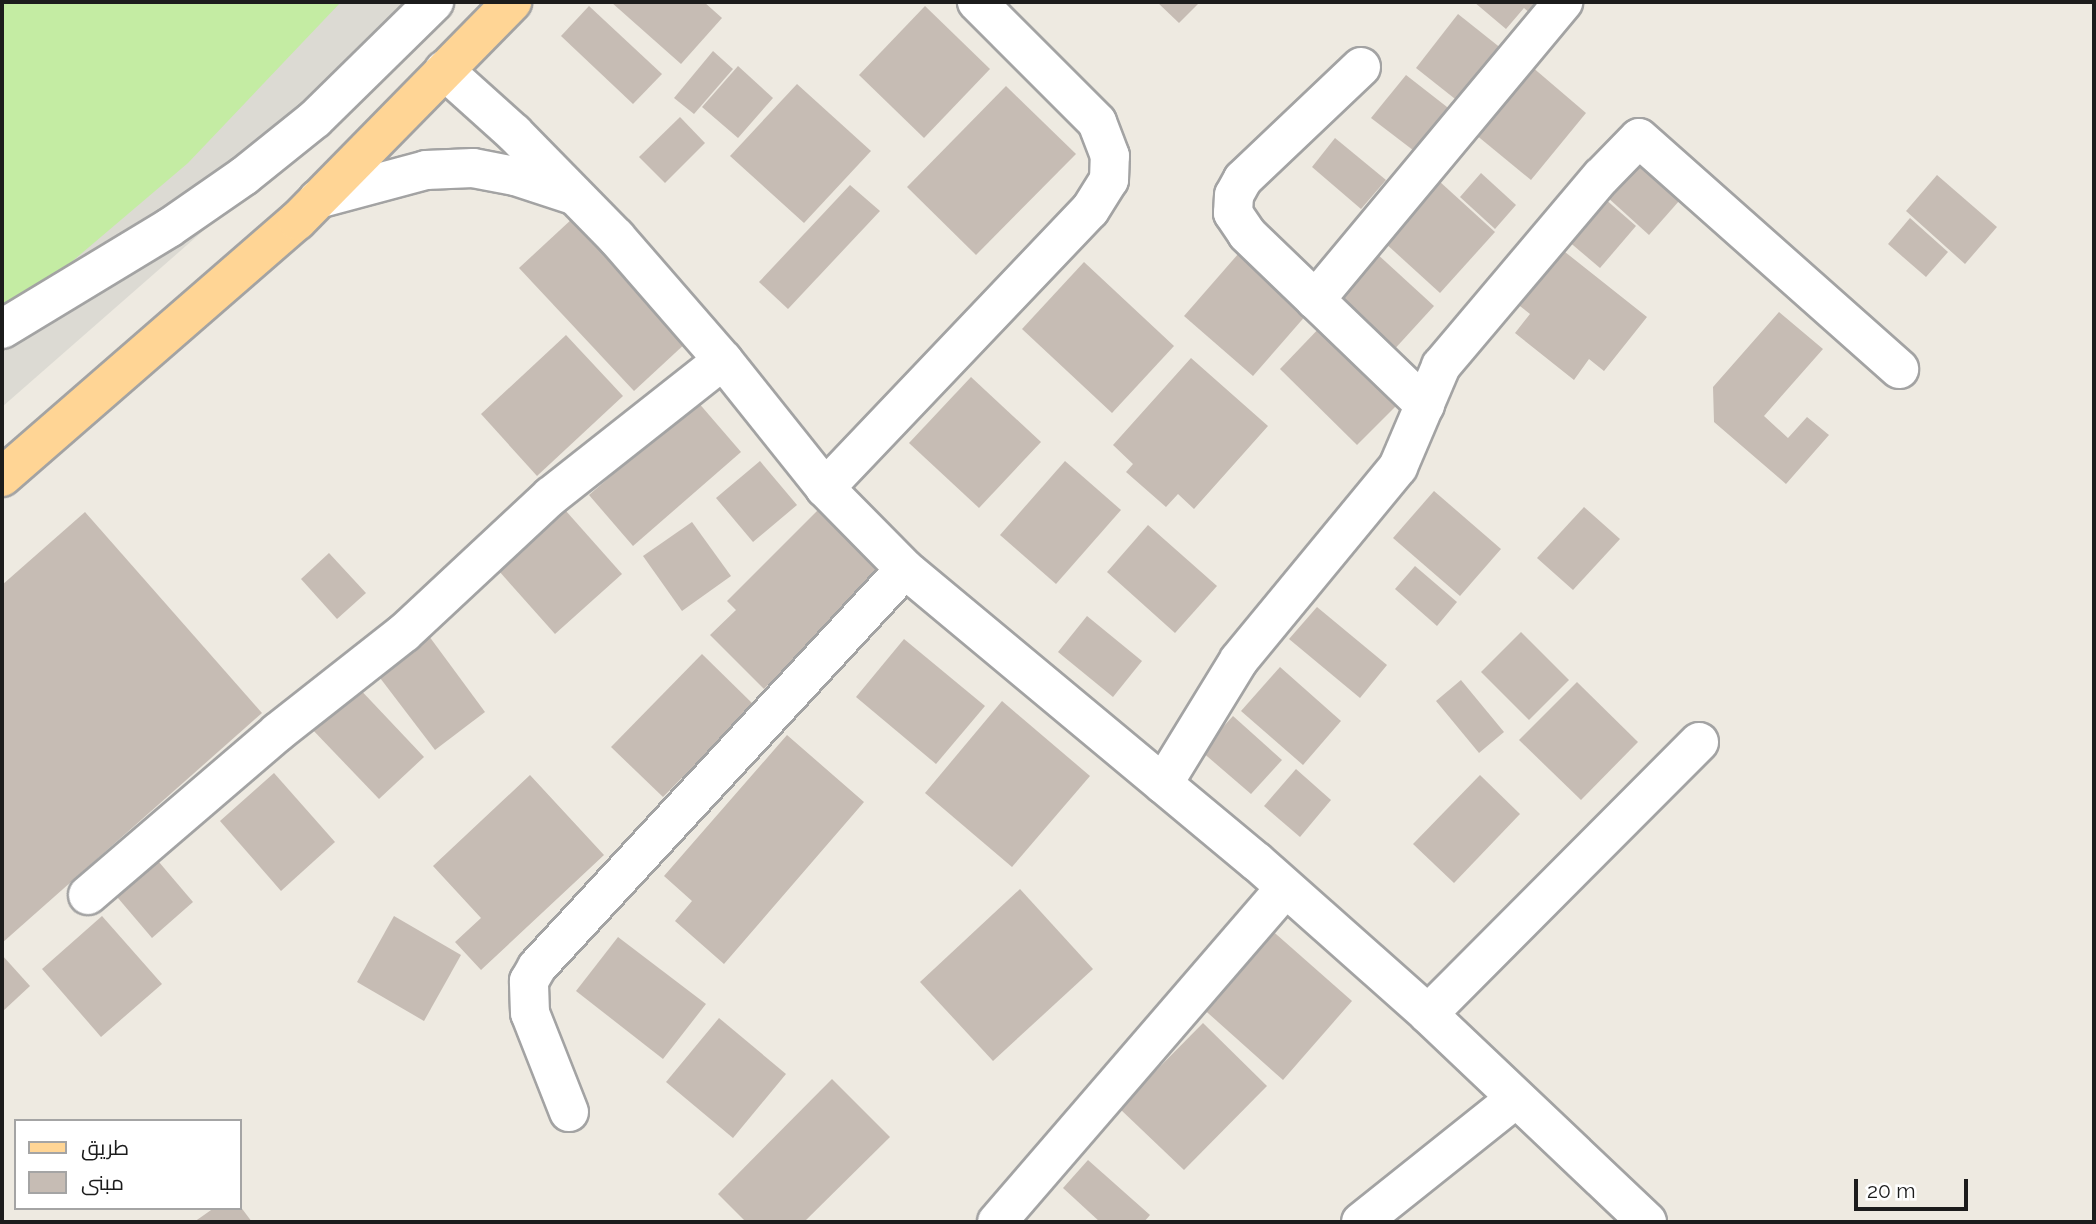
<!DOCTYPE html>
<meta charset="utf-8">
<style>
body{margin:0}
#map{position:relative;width:2096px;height:1224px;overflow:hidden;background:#eeeae1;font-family:Raleway,Cairo,sans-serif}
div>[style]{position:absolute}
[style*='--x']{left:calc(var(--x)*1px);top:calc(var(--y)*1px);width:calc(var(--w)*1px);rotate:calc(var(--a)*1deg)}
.airport>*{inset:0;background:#dcdad3}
.grass>*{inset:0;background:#c4eca3}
.building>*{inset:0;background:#c6bcb4}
.roads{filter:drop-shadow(2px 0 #a3a3a3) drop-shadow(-2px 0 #a3a3a3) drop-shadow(0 2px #a3a3a3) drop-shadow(0 -2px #a3a3a3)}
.minor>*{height:38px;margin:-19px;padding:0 19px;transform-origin:19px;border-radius:19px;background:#fff}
.major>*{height:38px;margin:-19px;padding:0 19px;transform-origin:19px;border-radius:19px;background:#ffd595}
span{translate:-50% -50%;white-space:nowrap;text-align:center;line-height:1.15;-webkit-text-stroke:7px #fff;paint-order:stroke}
.frame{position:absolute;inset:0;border:4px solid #1c1c1c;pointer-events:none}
.legend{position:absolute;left:14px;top:1119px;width:228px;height:91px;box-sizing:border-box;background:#fff;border:2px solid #a4a4a4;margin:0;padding:9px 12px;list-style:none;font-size:21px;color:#1c1c1c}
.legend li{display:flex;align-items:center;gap:14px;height:35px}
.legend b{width:35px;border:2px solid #a4a4a4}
.scale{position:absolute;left:1854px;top:1179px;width:114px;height:32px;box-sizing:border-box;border:4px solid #1c1c1c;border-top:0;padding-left:9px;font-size:21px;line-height:24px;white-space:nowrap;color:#1c1c1c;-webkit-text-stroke:5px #fff;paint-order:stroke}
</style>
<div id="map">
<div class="airport">
<div style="clip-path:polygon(2px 2px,446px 2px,340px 111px,2px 407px)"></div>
</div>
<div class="grass">
<div style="clip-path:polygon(2px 2px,341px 2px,188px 163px,2px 321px)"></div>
</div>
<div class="building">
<div style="clip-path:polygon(611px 2px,704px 2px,722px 18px,681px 64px)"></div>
<div style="clip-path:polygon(1157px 2px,1200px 2px,1179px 23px)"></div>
<div style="clip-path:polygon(1474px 2px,1554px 2px,1538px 20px,1524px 8px,1506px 29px)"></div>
<div style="clip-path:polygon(589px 6px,662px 74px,633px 104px,561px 36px)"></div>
<div style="clip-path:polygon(925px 6px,990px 69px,924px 138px,859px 75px)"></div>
<div style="clip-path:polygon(1458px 14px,1507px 53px,1464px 106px,1416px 68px)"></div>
<div style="clip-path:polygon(713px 51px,733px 69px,694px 114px,674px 98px)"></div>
<div style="clip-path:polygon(738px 66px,773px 98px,738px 138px,702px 107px)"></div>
<div style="clip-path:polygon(1531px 66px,1586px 113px,1531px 180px,1475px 134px)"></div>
<div style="clip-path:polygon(1406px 75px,1456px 114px,1422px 157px,1371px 118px)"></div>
<div style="clip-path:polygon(797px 84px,871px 151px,804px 223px,730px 156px)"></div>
<div style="clip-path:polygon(1006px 86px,1076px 154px,976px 255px,907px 187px)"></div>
<div style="clip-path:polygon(680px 117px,705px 143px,665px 183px,639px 157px)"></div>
<div style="clip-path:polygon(1335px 138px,1386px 180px,1361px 209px,1312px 167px)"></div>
<div style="clip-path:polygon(1643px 154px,1687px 192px,1649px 235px,1606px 196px)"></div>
<div style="clip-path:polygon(1481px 173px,1516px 205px,1495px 229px,1460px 197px)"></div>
<div style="clip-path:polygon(1937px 175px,1997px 227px,1965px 264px,1906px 211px)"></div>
<div style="clip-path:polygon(1439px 181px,1495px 232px,1440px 293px,1384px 242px)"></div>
<div style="clip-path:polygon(850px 185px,880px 211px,788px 309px,759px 282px)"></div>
<div style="clip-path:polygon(1604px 198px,1636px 226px,1600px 268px,1567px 240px)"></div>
<div style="clip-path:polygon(573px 218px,688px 341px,634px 391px,519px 268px)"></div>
<div style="clip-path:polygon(1910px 218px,1948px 252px,1926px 277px,1888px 244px)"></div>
<div style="clip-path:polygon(1560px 248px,1647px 317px,1604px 371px,1589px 359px,1574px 380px,1515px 333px,1530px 314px,1516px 303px)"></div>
<div style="clip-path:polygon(1375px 252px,1434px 306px,1391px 353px,1332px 298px)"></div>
<div style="clip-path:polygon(1239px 253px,1308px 313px,1253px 376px,1184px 316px)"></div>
<div style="clip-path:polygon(1084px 262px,1174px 346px,1112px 413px,1022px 329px)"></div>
<div style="clip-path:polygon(1779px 312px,1823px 349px,1764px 416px,1788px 438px,1807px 417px,1829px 435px,1786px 484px,1714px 422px,1713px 387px)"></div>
<div style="clip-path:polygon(1325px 322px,1403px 399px,1357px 445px,1280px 369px)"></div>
<div style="clip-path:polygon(566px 335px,623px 396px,537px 476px,481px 414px)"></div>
<div style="clip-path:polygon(1191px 358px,1268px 426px,1194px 509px,1178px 494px,1166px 507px,1126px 472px,1133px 464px,1113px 445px)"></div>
<div style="clip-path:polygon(971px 377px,1041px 442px,979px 508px,909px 443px)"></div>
<div style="clip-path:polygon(697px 401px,741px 452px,633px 546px,589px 495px)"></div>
<div style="clip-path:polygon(760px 461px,797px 505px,753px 542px,716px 498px)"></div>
<div style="clip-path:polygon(1065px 461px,1121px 510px,1056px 584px,1000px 535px)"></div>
<div style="clip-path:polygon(1434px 491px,1501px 549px,1460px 596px,1393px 538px)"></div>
<div style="clip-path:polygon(1584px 507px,1620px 539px,1573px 590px,1537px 558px)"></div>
<div style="clip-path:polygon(818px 510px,880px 572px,764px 689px,710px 635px,736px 610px,727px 601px)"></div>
<div style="clip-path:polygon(566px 511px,622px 574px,555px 634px,499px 571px)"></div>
<div style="clip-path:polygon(85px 512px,262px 713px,2px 943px,2px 585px)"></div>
<div style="clip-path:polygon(692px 522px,731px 576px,682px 611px,643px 556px)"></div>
<div style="clip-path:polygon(1148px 525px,1217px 586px,1175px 633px,1107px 572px)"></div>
<div style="clip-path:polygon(329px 553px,366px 593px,337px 619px,301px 579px)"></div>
<div style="clip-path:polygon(1415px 566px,1457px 602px,1437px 626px,1395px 589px)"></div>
<div style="clip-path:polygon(1317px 607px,1387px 665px,1360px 698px,1289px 639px)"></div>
<div style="clip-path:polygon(1087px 616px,1142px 661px,1113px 697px,1058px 652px)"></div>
<div style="clip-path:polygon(426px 632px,485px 712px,435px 750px,374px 670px)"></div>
<div style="clip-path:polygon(1521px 632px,1569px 680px,1529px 720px,1481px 672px)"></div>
<div style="clip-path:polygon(904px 639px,985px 706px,936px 764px,856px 697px)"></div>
<div style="clip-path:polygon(702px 654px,754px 705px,663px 797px,611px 747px)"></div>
<div style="clip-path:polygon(1280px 667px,1341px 721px,1303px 765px,1241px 711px)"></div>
<div style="clip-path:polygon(1461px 680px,1504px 732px,1479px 753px,1436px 701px)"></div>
<div style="clip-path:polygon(1577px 682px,1638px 742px,1581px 800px,1519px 740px)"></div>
<div style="clip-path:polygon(355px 684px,424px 757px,379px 799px,310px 727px)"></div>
<div style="clip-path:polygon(1002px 701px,1090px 776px,1012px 867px,925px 793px)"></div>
<div style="clip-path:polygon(1233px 716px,1282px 760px,1251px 794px,1201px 751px)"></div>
<div style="clip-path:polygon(787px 735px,864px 802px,724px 964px,675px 921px,692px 901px,664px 876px)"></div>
<div style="clip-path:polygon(1296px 769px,1331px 800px,1300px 837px,1264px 806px)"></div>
<div style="clip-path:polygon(274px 773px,335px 842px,281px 891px,220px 821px)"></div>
<div style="clip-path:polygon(530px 775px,604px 855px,481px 970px,455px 942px,481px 918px,433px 866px)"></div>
<div style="clip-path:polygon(1480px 775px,1520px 814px,1454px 883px,1413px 844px)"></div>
<div style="clip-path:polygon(153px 855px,193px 902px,152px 938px,112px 891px)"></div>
<div style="clip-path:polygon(1020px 889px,1093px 969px,993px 1061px,920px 982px)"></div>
<div style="clip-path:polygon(102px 916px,162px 984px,101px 1037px,42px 969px)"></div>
<div style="clip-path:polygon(394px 916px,461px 955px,424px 1021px,357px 982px)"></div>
<div style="clip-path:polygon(1268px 927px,1352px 1001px,1283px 1080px,1199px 1005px)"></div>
<div style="clip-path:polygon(618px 937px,706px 1004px,663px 1059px,576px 991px)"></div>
<div style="clip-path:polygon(2px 955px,30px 986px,2px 1012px)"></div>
<div style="clip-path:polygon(719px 1018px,786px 1074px,733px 1138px,666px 1082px)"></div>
<div style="clip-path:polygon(1203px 1023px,1267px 1086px,1184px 1170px,1119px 1108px)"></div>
<div style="clip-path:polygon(832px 1079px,890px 1137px,804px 1222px,746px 1222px,718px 1194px)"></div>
<div style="clip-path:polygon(1088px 1160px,1150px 1215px,1144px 1222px,1100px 1222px,1063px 1188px)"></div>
<div style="clip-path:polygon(240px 1206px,252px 1222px,194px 1222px,214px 1208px,240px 1208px)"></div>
</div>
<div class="roads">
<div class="minor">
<div style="--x:1361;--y:67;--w:163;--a:136.5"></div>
<div style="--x:1243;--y:179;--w:18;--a:119"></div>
<div style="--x:1234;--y:195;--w:18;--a:93"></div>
<div style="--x:1233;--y:213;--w:25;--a:56"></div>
<div style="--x:1247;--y:234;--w:247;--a:43.9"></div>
<div style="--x:444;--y:70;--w:94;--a:42"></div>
<div style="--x:514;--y:133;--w:146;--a:45.6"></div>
<div style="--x:616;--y:237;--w:163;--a:49"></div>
<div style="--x:723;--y:360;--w:164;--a:51.4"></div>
<div style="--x:825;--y:488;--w:114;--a:45.4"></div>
<div style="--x:905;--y:569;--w:458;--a:39.8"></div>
<div style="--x:1257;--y:862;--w:229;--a:41.6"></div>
<div style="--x:1428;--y:1014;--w:302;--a:43.5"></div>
<div style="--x:318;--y:199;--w:112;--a:-15"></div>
<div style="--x:426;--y:170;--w:47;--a:-2.4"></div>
<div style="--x:473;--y:168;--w:43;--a:10.8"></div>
<div style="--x:515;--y:176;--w:61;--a:18.1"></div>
<div style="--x:1315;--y:300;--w:388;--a:-50.2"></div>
<div style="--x:2;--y:329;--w:195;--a:-31.2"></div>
<div style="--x:169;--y:228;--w:91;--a:-34.7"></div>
<div style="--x:244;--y:176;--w:91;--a:-38.8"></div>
<div style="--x:315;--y:119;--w:167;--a:-44.5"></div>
<div style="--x:825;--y:488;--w:384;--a:-46.4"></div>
<div style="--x:1090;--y:210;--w:36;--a:-58"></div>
<div style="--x:1109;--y:180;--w:24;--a:-88"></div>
<div style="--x:1110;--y:156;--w:36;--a:-111"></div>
<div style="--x:1097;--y:122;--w:170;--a:-135"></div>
<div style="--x:1163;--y:784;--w:145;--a:-58.5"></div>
<div style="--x:1239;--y:660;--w:250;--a:-50.5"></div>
<div style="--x:1398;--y:467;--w:110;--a:-66.9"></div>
<div style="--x:1441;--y:366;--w:248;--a:-49.8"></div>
<div style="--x:1601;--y:177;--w:54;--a:-45.7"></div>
<div style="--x:1639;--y:138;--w:348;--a:41.6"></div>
<div style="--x:88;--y:895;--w:250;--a:-40.6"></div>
<div style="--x:278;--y:732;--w:160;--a:-38.2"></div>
<div style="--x:404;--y:633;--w:201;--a:-43"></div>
<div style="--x:551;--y:496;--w:219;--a:-38.3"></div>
<div style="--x:1428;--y:1014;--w:384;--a:-45.1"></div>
<div style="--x:569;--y:1112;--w:106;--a:-111.5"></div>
<div style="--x:530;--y:1013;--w:32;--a:-92"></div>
<div style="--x:529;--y:981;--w:16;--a:-60"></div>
<div style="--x:537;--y:967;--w:542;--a:-47.24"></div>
<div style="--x:997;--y:1222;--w:441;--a:-49.2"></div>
<div style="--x:1361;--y:1222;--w:197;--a:-38.6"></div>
</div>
<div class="major">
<div style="--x:2;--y:477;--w:391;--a:-41"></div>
<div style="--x:297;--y:221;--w:307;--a:-45.5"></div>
</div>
</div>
<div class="frame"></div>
<ul class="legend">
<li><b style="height:9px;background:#ffd595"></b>طريق</li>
<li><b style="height:19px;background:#c6bcb4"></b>مبنى</li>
</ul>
<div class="scale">20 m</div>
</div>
